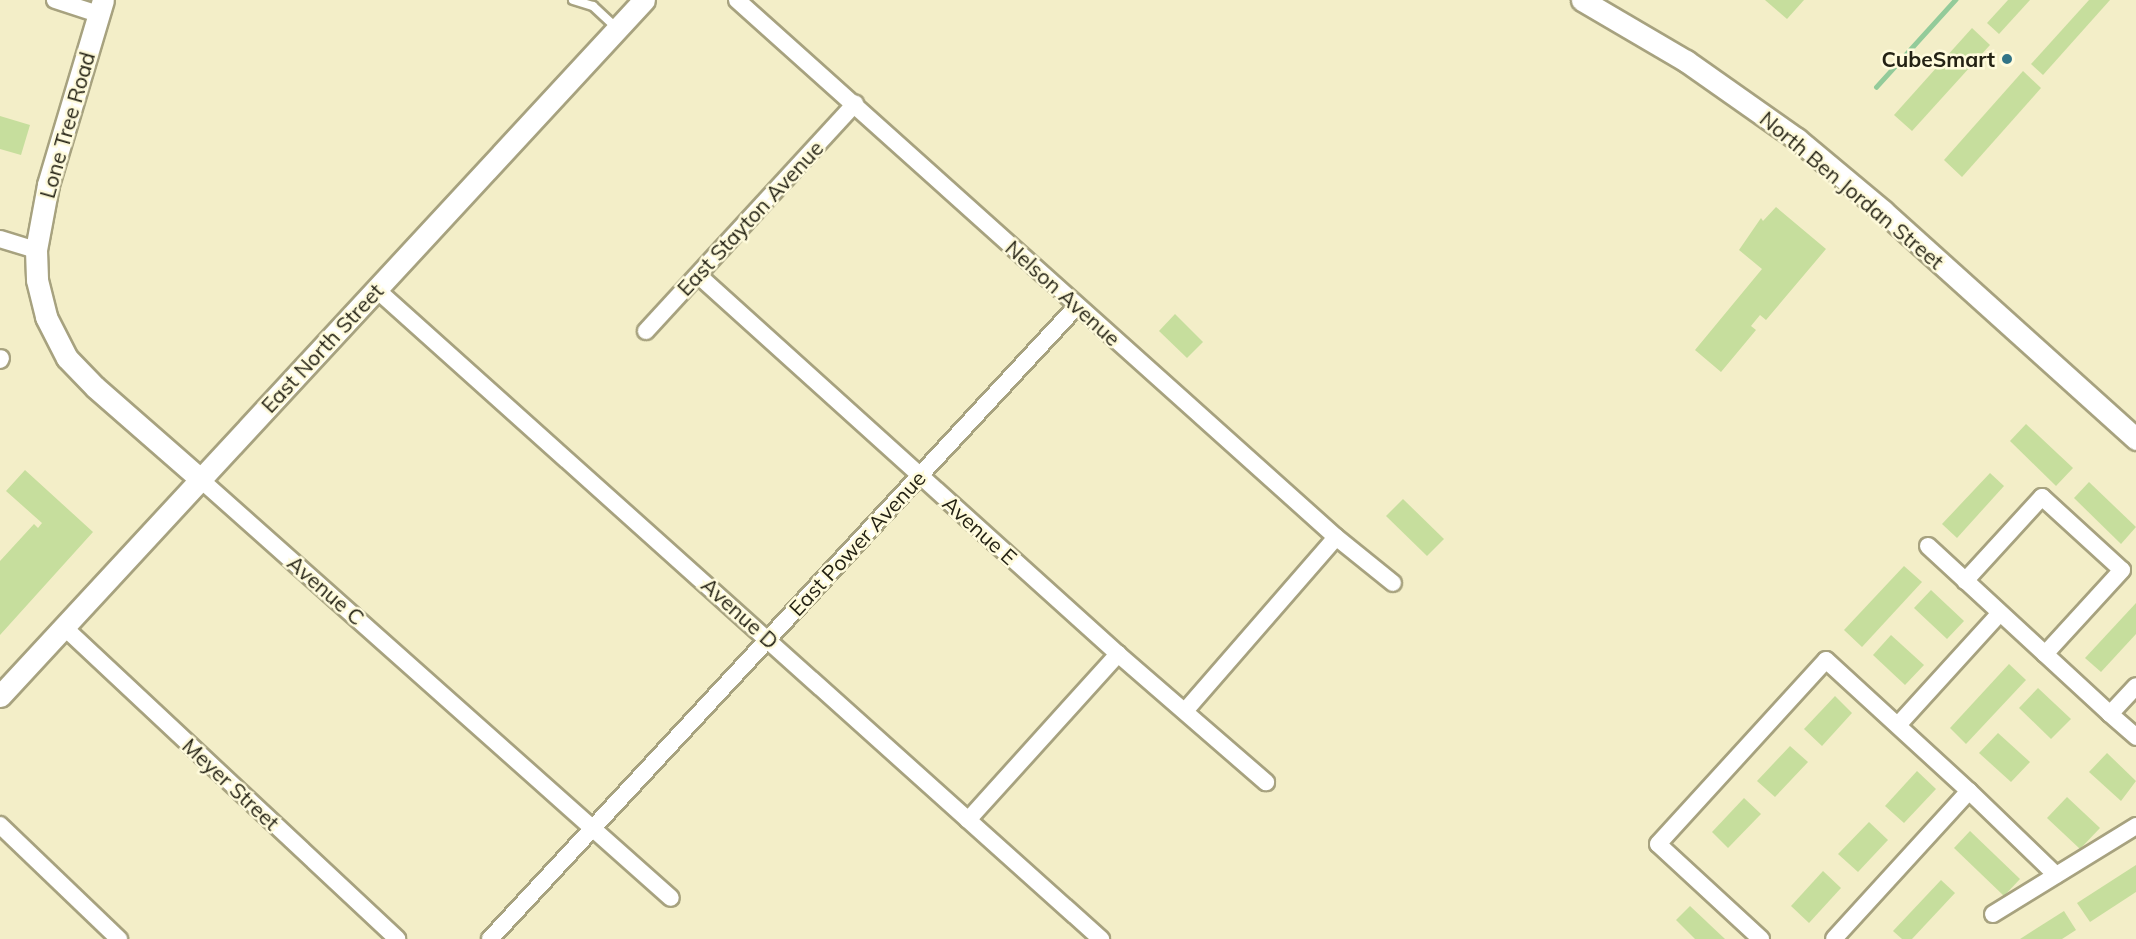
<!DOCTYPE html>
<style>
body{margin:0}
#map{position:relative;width:2136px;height:939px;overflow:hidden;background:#f3eec8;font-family:Mulish,sans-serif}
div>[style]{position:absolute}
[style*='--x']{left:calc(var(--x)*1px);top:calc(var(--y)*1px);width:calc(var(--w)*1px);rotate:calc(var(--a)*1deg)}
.stream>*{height:4.5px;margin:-2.25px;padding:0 2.25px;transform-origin:2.25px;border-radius:2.25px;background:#93cb9a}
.building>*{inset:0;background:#c6de9d}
.roads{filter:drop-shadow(2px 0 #a7a27f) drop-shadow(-2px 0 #a7a27f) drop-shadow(0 2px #a7a27f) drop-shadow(0 -2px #a7a27f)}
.service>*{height:8px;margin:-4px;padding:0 4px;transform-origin:4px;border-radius:4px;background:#fff}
.minor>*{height:16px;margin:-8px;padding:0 8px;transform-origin:8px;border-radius:8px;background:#fff}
.tertiary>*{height:21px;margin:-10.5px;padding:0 10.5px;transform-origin:10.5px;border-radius:10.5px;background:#fff}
.dots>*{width:16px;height:16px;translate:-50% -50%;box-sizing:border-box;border:3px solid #fffbdc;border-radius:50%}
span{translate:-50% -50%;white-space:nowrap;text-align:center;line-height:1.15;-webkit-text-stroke:5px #fffbdc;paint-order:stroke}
.poi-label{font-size:21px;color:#242214;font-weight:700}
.right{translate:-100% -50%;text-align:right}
.street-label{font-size:21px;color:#242214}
</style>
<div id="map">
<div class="stream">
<div style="--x:1876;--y:87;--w:118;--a:-47.8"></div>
</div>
<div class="building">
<div style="clip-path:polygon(1765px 0,1804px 0,1787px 19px)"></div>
<div style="clip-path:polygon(2008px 0,2030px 0,1999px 34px,1987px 23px)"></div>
<div style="clip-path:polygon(2089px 0,2110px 0,2043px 75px,2031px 64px)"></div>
<div style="clip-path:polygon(1972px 28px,1990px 45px,1912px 131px,1894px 115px)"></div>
<div style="clip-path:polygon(2023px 71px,2041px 88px,1962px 177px,1944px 160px)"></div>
<div style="clip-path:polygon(0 116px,30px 125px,21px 155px,0 149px)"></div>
<div style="clip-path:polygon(1776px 207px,1826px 249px,1766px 320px,1760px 315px,1751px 326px,1756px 330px,1721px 372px,1695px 350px,1762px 269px,1739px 250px,1761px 218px,1763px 221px)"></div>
<div style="clip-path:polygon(1175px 314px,1203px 342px,1187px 358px,1159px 331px)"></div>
<div style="clip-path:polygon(2026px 424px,2073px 468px,2056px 486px,2010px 441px)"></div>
<div style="clip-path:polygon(25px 470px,93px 532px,0 635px,0 561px,34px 524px,38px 528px,42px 523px,6px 491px)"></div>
<div style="clip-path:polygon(1990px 473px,2004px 486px,1957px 538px,1942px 524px)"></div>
<div style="clip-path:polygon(2089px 482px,2136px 527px,2121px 544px,2074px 498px)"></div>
<div style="clip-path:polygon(1403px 499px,1444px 539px,1427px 556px,1386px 516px)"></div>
<div style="clip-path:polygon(1904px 566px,1922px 582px,1862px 647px,1844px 630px)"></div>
<div style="clip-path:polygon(1931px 590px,1964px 621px,1947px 639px,1914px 608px)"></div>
<div style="clip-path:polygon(2136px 603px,2136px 634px,2101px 672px,2085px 658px)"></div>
<div style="clip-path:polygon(1891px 635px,1924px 665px,1905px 685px,1873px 655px)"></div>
<div style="clip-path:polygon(2009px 664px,2026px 680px,1966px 744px,1950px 728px)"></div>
<div style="clip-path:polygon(2038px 688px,2071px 719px,2051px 739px,2019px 708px)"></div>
<div style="clip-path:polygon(1835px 696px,1852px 713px,1822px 746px,1804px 729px)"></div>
<div style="clip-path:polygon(1998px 733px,2030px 762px,2011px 782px,1979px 753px)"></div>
<div style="clip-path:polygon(1790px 746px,1808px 762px,1775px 797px,1757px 781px)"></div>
<div style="clip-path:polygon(2107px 753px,2136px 781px,2121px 801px,2089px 772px)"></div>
<div style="clip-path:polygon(1917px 771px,1936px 789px,1904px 823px,1885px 806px)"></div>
<div style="clip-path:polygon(2067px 797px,2100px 828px,2080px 849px,2047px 818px)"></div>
<div style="clip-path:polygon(1744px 798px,1761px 814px,1728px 848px,1712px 832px)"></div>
<div style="clip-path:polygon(1869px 822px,1888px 840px,1858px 872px,1838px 854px)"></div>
<div style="clip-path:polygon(1970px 831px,2020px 879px,2004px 896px,1954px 848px)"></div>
<div style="clip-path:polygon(2136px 865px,2136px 892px,2090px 922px,2077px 903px)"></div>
<div style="clip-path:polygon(1823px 871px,1841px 888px,1809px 923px,1791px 906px)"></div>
<div style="clip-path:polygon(1941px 880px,1955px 893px,1912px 939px,1902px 939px,1893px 931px)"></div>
<div style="clip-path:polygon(1690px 906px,1725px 939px,1695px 939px,1676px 920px)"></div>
<div style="clip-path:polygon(2064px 911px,2076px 930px,2062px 939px,2020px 939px)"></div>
</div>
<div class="roads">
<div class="service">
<div style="--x:573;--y:0;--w:21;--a:17"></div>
<div style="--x:593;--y:6;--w:33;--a:43"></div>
</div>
<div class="minor">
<div style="--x:55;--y:0;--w:45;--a:18"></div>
<div style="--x:737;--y:0;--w:804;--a:41.88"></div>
<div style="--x:1336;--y:537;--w:73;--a:38.9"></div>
<div style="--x:0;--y:239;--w:38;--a:17"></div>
<div style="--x:698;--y:275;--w:566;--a:42.06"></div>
<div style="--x:1118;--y:654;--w:196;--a:40.9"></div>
<div style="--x:376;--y:289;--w:974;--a:41.88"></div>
<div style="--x:646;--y:331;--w:309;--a:-47.4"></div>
<div style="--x:0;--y:360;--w:2;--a:-63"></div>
<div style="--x:200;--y:479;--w:630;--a:41.66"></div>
<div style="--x:1928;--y:546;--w:248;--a:42.7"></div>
<div style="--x:2110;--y:714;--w:38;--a:-47"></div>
<div style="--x:1965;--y:581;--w:114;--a:-47.5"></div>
<div style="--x:2042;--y:497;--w:108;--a:42.4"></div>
<div style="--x:2122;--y:570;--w:114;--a:132.5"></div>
<div style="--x:65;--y:628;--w:455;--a:43.1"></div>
<div style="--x:1185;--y:711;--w:230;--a:-49"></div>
<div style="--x:2110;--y:714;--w:35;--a:41"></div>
<div style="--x:1898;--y:725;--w:151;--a:-47.7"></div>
<div style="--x:1969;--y:791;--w:121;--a:44"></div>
<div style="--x:968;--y:820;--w:224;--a:-47.9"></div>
<div style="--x:0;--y:825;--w:165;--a:43.8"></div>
<div style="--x:1993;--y:914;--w:168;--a:-31.6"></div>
<div style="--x:490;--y:939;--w:863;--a:-47.16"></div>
<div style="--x:1761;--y:939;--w:140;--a:-137.3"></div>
<div style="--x:1658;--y:844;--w:249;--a:-47.6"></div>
<div style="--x:1826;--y:660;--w:194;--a:42.5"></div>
<div style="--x:1969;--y:791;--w:200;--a:132.4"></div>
</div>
<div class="tertiary">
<div style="--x:103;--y:0;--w:193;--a:106.6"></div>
<div style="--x:48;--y:185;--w:66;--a:100.5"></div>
<div style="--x:36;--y:250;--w:30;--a:88"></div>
<div style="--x:37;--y:280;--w:38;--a:76"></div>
<div style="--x:46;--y:317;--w:46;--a:62.9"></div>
<div style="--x:67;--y:358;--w:40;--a:46"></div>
<div style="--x:95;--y:387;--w:140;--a:41.2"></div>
<div style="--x:1582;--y:0;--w:121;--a:30.4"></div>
<div style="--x:1686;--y:61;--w:136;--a:35.1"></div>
<div style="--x:1797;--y:139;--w:112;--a:39.9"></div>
<div style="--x:1883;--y:211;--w:341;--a:42"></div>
<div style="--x:0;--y:696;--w:948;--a:-47.22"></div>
</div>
</div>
<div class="dots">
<div style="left:2007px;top:59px;background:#327486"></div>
</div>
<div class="poi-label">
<span class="right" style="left:1995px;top:59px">CubeSmart</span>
</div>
<div class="street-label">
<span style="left:67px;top:125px;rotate:-74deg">Lone Tree Road</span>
<span style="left:1852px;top:190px;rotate:40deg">North Ben Jordan Street</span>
<span style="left:750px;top:218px;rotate:-47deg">East Stayton Avenue</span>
<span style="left:1063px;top:293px;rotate:42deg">Nelson Avenue</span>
<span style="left:322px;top:348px;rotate:-47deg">East North Street</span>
<span style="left:980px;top:530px;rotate:42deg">Avenue E</span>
<span style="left:857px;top:543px;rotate:-47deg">East Power Avenue</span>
<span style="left:326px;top:590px;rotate:41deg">Avenue C</span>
<span style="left:740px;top:613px;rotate:42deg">Avenue D</span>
<span style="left:231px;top:784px;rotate:43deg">Meyer Street</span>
</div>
</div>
